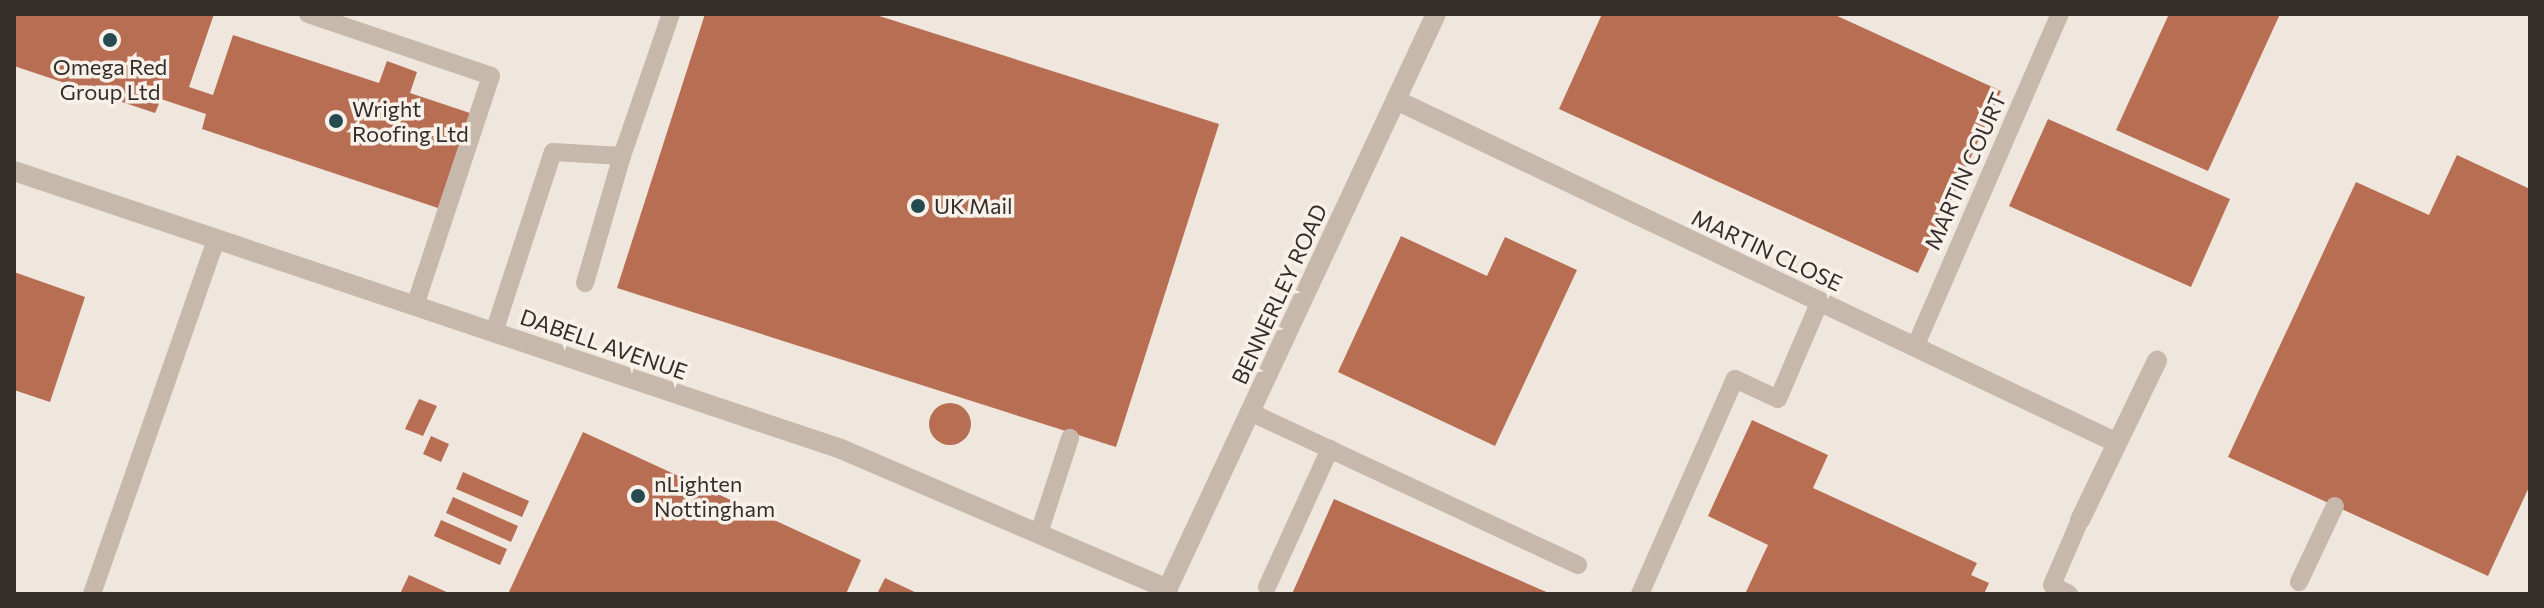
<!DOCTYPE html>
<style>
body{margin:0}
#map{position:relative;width:2544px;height:608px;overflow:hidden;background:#efe7dd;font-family:Commissioner,sans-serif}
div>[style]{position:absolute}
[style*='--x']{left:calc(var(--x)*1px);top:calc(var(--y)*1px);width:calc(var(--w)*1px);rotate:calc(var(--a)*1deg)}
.building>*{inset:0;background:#b76e53}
.round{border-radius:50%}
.lane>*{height:18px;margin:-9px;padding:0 9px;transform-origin:9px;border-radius:9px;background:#c6b8aa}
.street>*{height:20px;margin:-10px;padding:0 10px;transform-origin:10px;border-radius:10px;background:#c6b8aa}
.dots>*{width:22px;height:22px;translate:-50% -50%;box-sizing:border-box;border:4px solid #f7f1e9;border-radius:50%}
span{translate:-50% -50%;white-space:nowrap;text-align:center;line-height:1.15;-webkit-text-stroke:7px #f7f1e9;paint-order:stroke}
.poi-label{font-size:22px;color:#342d29}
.left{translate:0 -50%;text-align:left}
.street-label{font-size:22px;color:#342d29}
.frame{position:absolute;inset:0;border:16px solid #342d29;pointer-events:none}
</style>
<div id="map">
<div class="building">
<div style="clip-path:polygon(14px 14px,214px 14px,189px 87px,213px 95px,233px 35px,379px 83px,387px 61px,417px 72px,410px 93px,470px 113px,438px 208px,202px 129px,206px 114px,161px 99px,155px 113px,14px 66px)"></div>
<div style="clip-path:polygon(705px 14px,873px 14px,1219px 124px,1116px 447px,617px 288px)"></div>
<div style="clip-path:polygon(1602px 14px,1833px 14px,2001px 91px,1918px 273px,1559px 109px)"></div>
<div style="clip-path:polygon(2169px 14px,2280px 14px,2208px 171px,2116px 130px)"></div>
<div style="clip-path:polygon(2048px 119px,2230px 199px,2191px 287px,2009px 206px)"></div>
<div style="clip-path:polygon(2457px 155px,2530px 189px,2530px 485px,2488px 576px,2228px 457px,2356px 182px,2429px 215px)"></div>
<div style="clip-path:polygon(1401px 236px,1487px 276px,1505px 237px,1577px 270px,1495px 446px,1338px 372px)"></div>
<div style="clip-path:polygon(14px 272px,85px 297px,50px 402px,14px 390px)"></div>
<div style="clip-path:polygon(419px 399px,437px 406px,423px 436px,405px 429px)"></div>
<div class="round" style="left:929px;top:403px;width:42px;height:42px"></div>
<div style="clip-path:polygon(1752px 420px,1828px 455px,1813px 488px,1977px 563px,1971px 575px,1989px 583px,1984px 594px,1745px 594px,1768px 545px,1708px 516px)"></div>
<div style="clip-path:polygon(583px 432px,861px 560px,846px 594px,508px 594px)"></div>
<div style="clip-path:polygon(431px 436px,449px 444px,441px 462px,423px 454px)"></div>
<div style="clip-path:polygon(463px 472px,529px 501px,522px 517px,456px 489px)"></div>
<div style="clip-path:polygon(453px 497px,518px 526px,511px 542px,446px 513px)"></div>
<div style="clip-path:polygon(1334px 499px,1551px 594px,1292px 594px)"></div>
<div style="clip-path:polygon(441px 520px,507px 549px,500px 565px,434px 536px)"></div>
<div style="clip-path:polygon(409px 575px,451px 594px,400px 594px)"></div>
<div style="clip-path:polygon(885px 578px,919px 594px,877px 594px)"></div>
</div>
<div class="lane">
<div style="--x:308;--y:14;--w:193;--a:18.7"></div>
<div style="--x:491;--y:76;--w:242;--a:108.3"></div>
<div style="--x:585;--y:283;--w:132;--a:-73.8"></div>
<div style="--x:494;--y:332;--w:189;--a:-71.9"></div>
<div style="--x:553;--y:152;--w:69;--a:3.3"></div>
<div style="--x:622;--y:156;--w:150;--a:-71"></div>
<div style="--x:1915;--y:347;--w:363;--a:-66.5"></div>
<div style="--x:1250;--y:412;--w:362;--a:25"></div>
<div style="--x:1040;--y:530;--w:97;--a:-71.9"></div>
<div style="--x:2299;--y:582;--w:84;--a:-64.7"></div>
<div style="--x:1267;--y:587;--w:152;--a:-65.5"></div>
<div style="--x:92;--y:594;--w:376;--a:-70.7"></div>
<div style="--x:1640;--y:594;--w:235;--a:-66.2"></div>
<div style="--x:1735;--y:379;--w:47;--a:24.9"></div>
<div style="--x:1778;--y:399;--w:107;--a:-66.8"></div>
<div style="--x:2069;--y:594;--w:19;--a:-152"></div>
<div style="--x:2052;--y:585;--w:71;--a:-66.7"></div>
</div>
<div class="street">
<div style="--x:1396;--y:100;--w:798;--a:25.44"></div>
<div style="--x:14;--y:171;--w:872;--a:18.58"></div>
<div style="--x:841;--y:449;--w:356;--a:23.2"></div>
<div style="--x:2080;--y:520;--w:177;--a:-64.2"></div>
<div style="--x:1165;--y:594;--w:640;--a:-64.96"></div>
</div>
<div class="dots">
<div style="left:110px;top:40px;background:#244c50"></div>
<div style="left:336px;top:121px;background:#244c50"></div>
<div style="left:918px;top:206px;background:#244c50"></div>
<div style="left:638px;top:496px;background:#244c50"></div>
</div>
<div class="poi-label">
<span style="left:110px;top:79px">Omega Red<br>Group Ltd</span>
<span class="left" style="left:352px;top:121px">Wright<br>Roofing Ltd</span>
<span class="left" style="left:934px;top:206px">UK Mail</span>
<span class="left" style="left:654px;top:496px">nLighten<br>Nottingham</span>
</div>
<div class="street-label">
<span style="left:1965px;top:171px;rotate:-66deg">MARTIN COURT</span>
<span style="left:1767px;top:250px;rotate:25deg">MARTIN CLOSE</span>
<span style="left:1279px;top:294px;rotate:-65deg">BENNERLEY ROAD</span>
<span style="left:604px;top:344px;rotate:19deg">DABELL AVENUE</span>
</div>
<div class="frame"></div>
</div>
